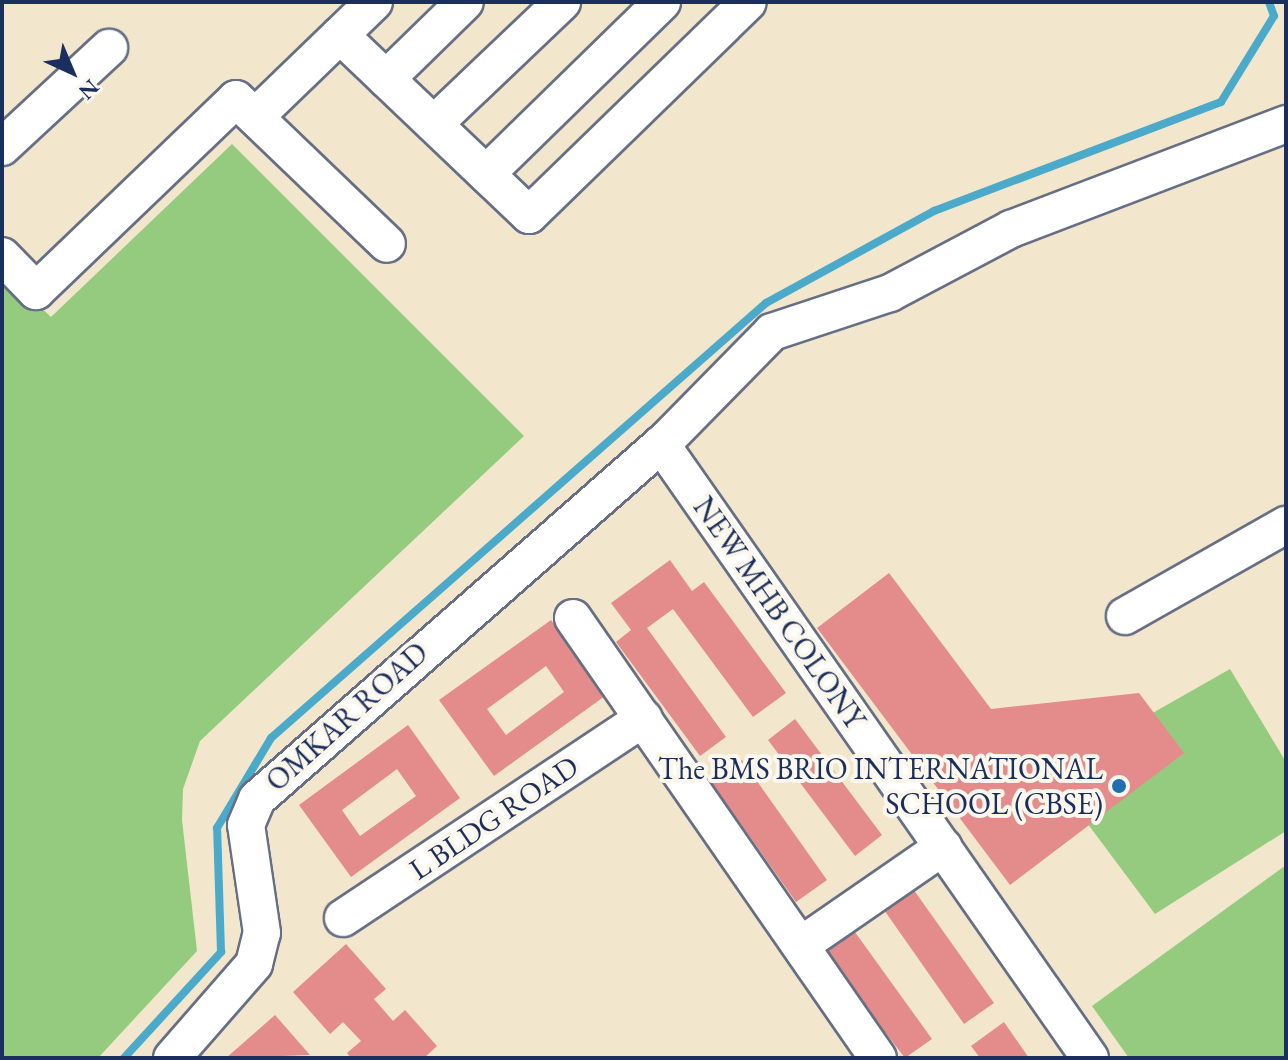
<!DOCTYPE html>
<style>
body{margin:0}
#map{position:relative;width:1288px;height:1060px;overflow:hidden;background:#f2e7cd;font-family:"EB Garamond",serif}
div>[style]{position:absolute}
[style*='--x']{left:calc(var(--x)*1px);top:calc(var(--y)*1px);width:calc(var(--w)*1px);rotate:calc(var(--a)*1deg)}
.green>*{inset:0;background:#94cb7e}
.stream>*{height:8px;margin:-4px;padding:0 4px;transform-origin:4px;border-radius:4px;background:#4baaca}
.building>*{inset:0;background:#e48c8b}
.roads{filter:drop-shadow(2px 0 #666f85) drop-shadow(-2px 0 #666f85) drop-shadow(0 2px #666f85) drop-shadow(0 -2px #666f85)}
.minor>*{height:36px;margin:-18px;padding:0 18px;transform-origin:18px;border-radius:18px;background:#fff}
.dots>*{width:22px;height:22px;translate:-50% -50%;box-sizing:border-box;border:4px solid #fbf7ec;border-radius:50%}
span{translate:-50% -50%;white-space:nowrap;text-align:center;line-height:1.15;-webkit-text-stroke:8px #fbf7ec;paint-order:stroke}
.street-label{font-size:30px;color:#1b2f5e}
.poi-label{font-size:30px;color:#1b2f5e}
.right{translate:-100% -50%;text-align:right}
.frame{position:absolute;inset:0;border:4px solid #1b2f5e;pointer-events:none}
.north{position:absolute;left:32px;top:32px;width:80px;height:80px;-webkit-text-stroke:6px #fbf7ec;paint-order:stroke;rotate:136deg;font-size:22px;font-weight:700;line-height:32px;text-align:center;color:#1b2f5e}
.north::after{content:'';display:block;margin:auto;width:28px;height:36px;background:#1b2f5e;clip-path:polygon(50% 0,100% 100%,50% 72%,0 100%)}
</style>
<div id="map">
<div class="green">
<div style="clip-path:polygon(232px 144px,524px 436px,200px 741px,183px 789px,182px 820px,197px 951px,98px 1058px,2px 1058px,2px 271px,51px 317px)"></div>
<div style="clip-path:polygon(1230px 669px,1286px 762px,1286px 831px,1155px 914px,1049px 772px)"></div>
<div style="clip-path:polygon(1286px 865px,1286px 1058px,1129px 1058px,1092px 1006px)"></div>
</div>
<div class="stream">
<div style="--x:124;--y:1058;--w:144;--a:-47.5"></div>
<div style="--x:221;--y:952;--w:124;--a:-91.8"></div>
<div style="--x:217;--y:828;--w:105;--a:-59"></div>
<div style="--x:271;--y:738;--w:659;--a:-41.31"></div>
<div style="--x:766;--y:303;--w:192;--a:-28.7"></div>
<div style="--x:934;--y:211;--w:307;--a:-20.8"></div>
<div style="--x:1221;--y:102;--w:101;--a:-58.4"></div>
<div style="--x:1274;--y:16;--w:15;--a:-110"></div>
</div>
<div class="building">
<div style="clip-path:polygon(670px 560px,692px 591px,704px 582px,786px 693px,753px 717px,673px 609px,647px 628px,726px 737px,700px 756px,616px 642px,631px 630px,611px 603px)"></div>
<div style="clip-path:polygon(889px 573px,991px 709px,1139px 693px,1184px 753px,1010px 885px,817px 628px)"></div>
<div style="clip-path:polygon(evenodd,551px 620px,605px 696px,494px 776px,439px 700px,551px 620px,546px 666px,564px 692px,506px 735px,487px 709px,546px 666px)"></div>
<div style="clip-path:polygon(795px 719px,882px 835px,855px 856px,768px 740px)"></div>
<div style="clip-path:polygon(evenodd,408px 725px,460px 798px,351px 877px,299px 805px,408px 725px,397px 769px,416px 796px,360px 836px,342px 810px,397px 769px)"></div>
<div style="clip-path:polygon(742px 760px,827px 880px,796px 902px,711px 782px)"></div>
<div style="clip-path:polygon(911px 886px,994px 1003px,964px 1024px,882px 907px)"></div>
<div style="clip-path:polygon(847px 921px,932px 1039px,905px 1058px,816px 943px)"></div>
<div style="clip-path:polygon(346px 944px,386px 989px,374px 999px,393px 1021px,405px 1010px,437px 1046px,424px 1058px,351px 1058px,347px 1053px,361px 1041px,343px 1022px,330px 1034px,293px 992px)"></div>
<div style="clip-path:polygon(275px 1015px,310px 1055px,226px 1058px)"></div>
<div style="clip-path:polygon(1004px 1022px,1029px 1058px,980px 1058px,971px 1046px)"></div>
</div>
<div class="roads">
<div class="minor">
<div style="--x:374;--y:2;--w:47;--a:135.9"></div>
<div style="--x:340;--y:35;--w:261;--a:43.6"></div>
<div style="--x:529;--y:215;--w:305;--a:-44.2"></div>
<div style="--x:386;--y:79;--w:110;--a:-44.3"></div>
<div style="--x:255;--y:117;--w:118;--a:-44"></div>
<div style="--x:434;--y:124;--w:177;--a:-43.6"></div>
<div style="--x:2;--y:147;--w:146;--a:-42.8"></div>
<div style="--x:486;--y:174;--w:246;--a:-44.3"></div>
<div style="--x:2;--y:256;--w:49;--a:45.8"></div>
<div style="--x:36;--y:291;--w:277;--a:-43.8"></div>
<div style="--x:236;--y:99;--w:209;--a:43.8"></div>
<div style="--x:661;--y:444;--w:749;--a:55.06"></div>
<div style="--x:1125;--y:616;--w:185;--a:-29.5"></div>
<div style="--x:573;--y:618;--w:535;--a:55.27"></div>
<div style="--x:343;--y:918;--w:361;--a:-33.6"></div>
<div style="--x:801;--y:945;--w:173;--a:-34.6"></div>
<div style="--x:172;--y:1058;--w:125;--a:-48.9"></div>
<div style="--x:254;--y:964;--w:32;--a:-76"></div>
<div style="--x:262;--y:933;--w:109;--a:-98.4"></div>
<div style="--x:246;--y:825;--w:28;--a:-67"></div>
<div style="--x:257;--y:799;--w:544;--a:-41.28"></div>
<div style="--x:666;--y:440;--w:151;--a:-45.5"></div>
<div style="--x:772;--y:332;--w:124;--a:-18.3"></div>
<div style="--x:890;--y:293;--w:137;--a:-27.9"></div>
<div style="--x:1011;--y:229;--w:294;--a:-20.9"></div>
</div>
</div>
<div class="dots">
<div style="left:1119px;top:786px;background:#1f6fb2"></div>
</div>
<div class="street-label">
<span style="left:779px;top:613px;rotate:55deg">NEW MHB COLONY</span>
<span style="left:347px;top:717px;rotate:-42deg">OMKAR ROAD</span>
<span style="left:494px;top:818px;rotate:-34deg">L BLDG ROAD</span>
</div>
<div class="poi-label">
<span class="right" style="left:1103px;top:786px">The BMS BRIO INTERNATIONAL<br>SCHOOL (CBSE)</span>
</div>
<div class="frame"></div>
<div class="north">N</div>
</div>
